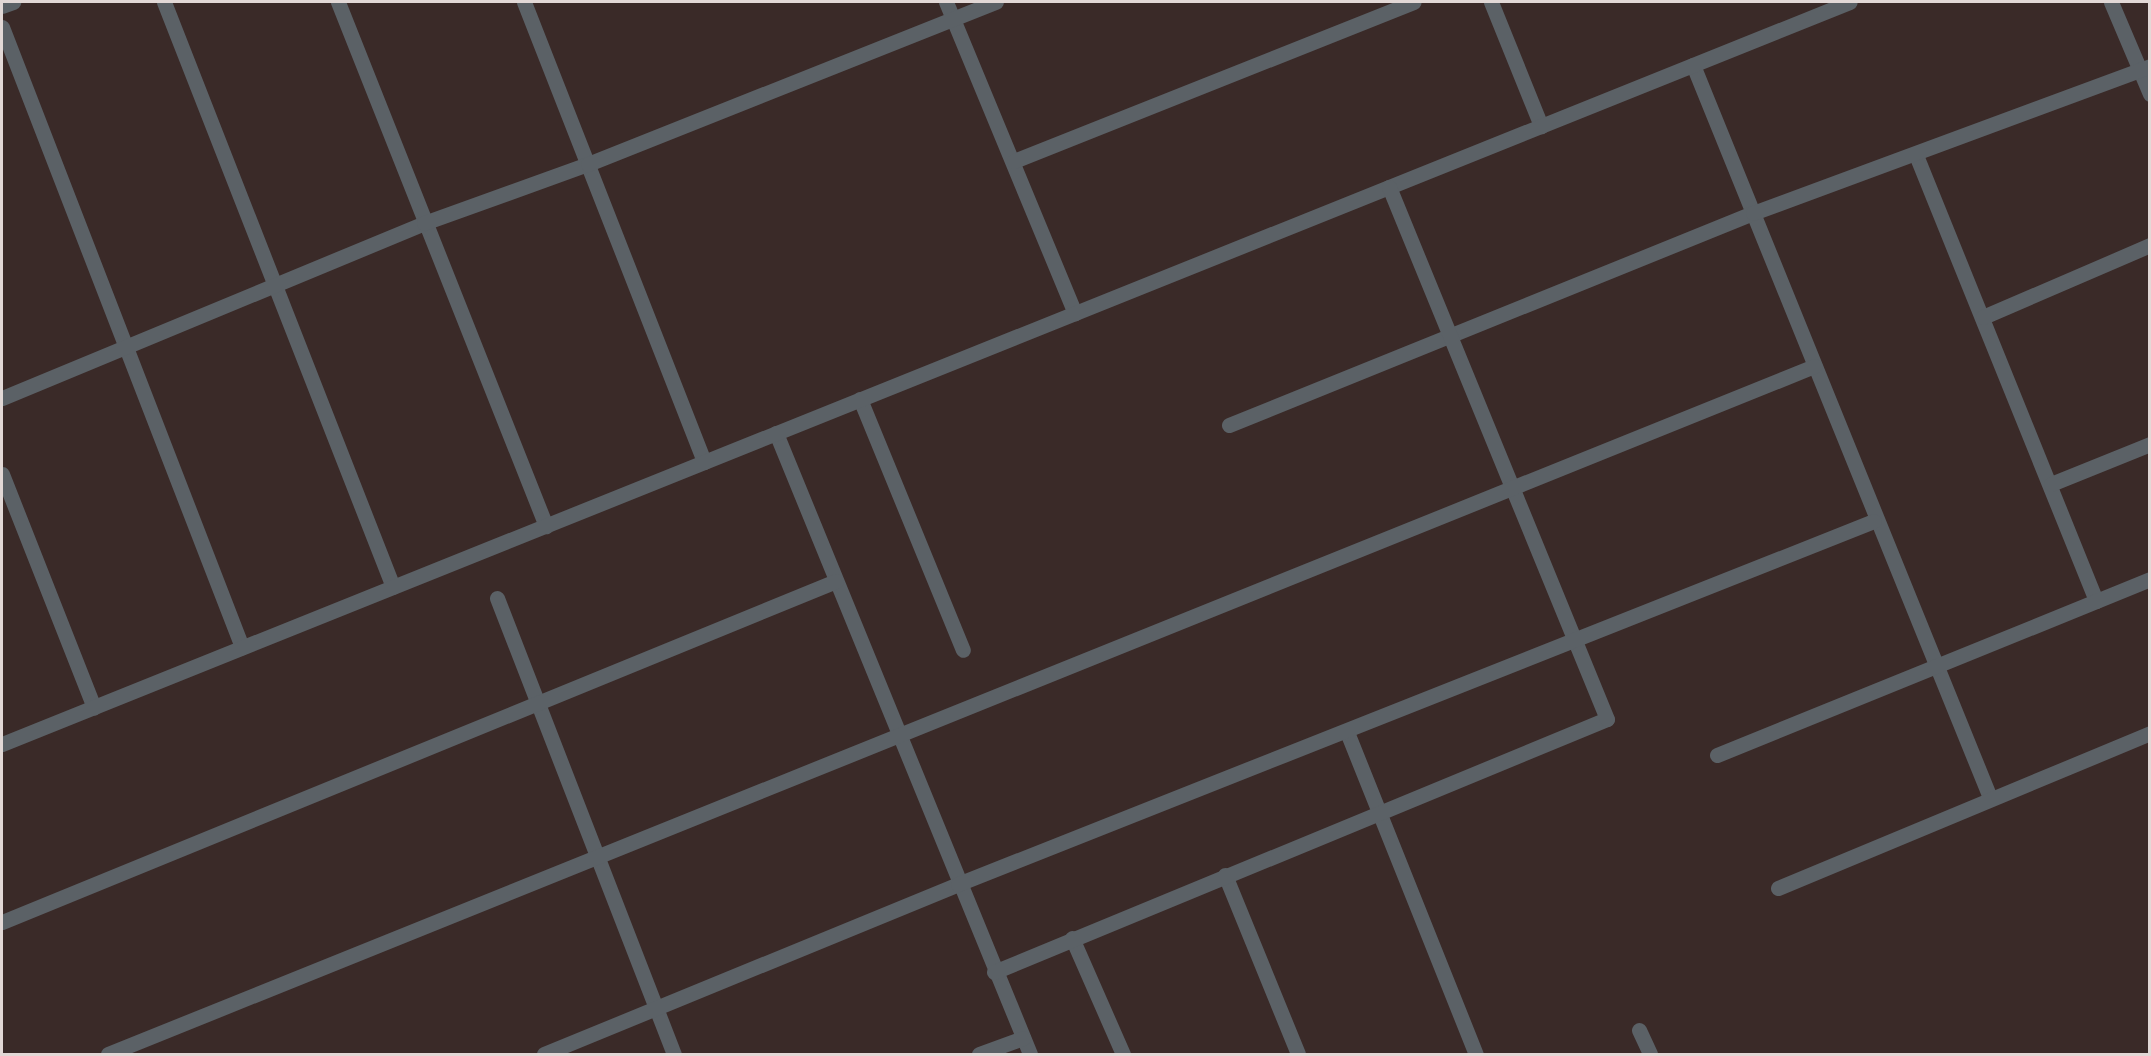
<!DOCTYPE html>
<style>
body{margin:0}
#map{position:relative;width:2151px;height:1056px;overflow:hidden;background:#3a2a28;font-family:Barlow,sans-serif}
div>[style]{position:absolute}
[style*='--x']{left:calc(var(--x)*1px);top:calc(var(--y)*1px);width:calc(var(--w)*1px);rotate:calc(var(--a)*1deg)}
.minor>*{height:15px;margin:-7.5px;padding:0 7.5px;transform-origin:7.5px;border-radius:7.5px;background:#5b6166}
span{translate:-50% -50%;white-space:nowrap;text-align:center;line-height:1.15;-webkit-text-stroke:4.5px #2f201e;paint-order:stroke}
.frame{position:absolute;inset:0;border:3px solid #e2d8d6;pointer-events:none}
</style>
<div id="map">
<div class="minor">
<div style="--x:164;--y:2;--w:628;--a:68.62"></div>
<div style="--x:338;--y:2;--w:564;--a:68.35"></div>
<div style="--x:524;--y:2;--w:494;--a:68.6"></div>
<div style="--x:946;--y:2;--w:337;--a:67.5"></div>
<div style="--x:1491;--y:2;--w:134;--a:68"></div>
<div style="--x:2111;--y:2;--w:100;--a:67"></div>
<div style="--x:2;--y:6;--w:12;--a:-20"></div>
<div style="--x:2;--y:27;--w:665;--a:68.84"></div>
<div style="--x:1693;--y:65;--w:788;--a:67.93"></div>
<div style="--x:1916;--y:155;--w:481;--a:68"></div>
<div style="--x:1014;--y:161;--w:430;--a:-21.7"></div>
<div style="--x:1983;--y:317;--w:182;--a:-23.3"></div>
<div style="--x:2;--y:398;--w:457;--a:-22.5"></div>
<div style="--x:424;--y:223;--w:174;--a:-19.8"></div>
<div style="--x:588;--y:164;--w:439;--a:-21.7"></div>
<div style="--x:860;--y:399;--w:271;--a:67.7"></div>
<div style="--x:1229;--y:425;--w:565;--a:-22.03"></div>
<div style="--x:1753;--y:213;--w:423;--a:-20.3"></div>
<div style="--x:776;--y:433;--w:671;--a:67.75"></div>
<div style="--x:2;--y:474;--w:251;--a:68.5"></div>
<div style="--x:2051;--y:484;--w:107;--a:-22"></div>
<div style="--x:497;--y:598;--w:489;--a:68.8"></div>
<div style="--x:1347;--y:732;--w:347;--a:68.2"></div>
<div style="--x:2;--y:744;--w:1991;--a:-21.88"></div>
<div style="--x:1717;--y:755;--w:467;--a:-22.1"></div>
<div style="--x:1225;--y:875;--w:193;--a:67.8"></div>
<div style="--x:1778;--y:888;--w:403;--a:-22.6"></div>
<div style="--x:2;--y:922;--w:901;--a:-22.24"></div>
<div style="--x:1072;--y:938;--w:127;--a:66.3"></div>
<div style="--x:994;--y:972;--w:663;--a:-22.43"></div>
<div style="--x:1607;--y:719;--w:575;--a:-112.28"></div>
<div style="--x:1639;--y:1030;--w:26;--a:65"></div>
<div style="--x:108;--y:1054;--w:1840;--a:-21.96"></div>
<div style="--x:544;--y:1054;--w:448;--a:-22.3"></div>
<div style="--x:958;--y:884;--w:985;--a:-21.62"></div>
<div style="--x:979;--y:1054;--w:47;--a:-20"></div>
</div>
<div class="frame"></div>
</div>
